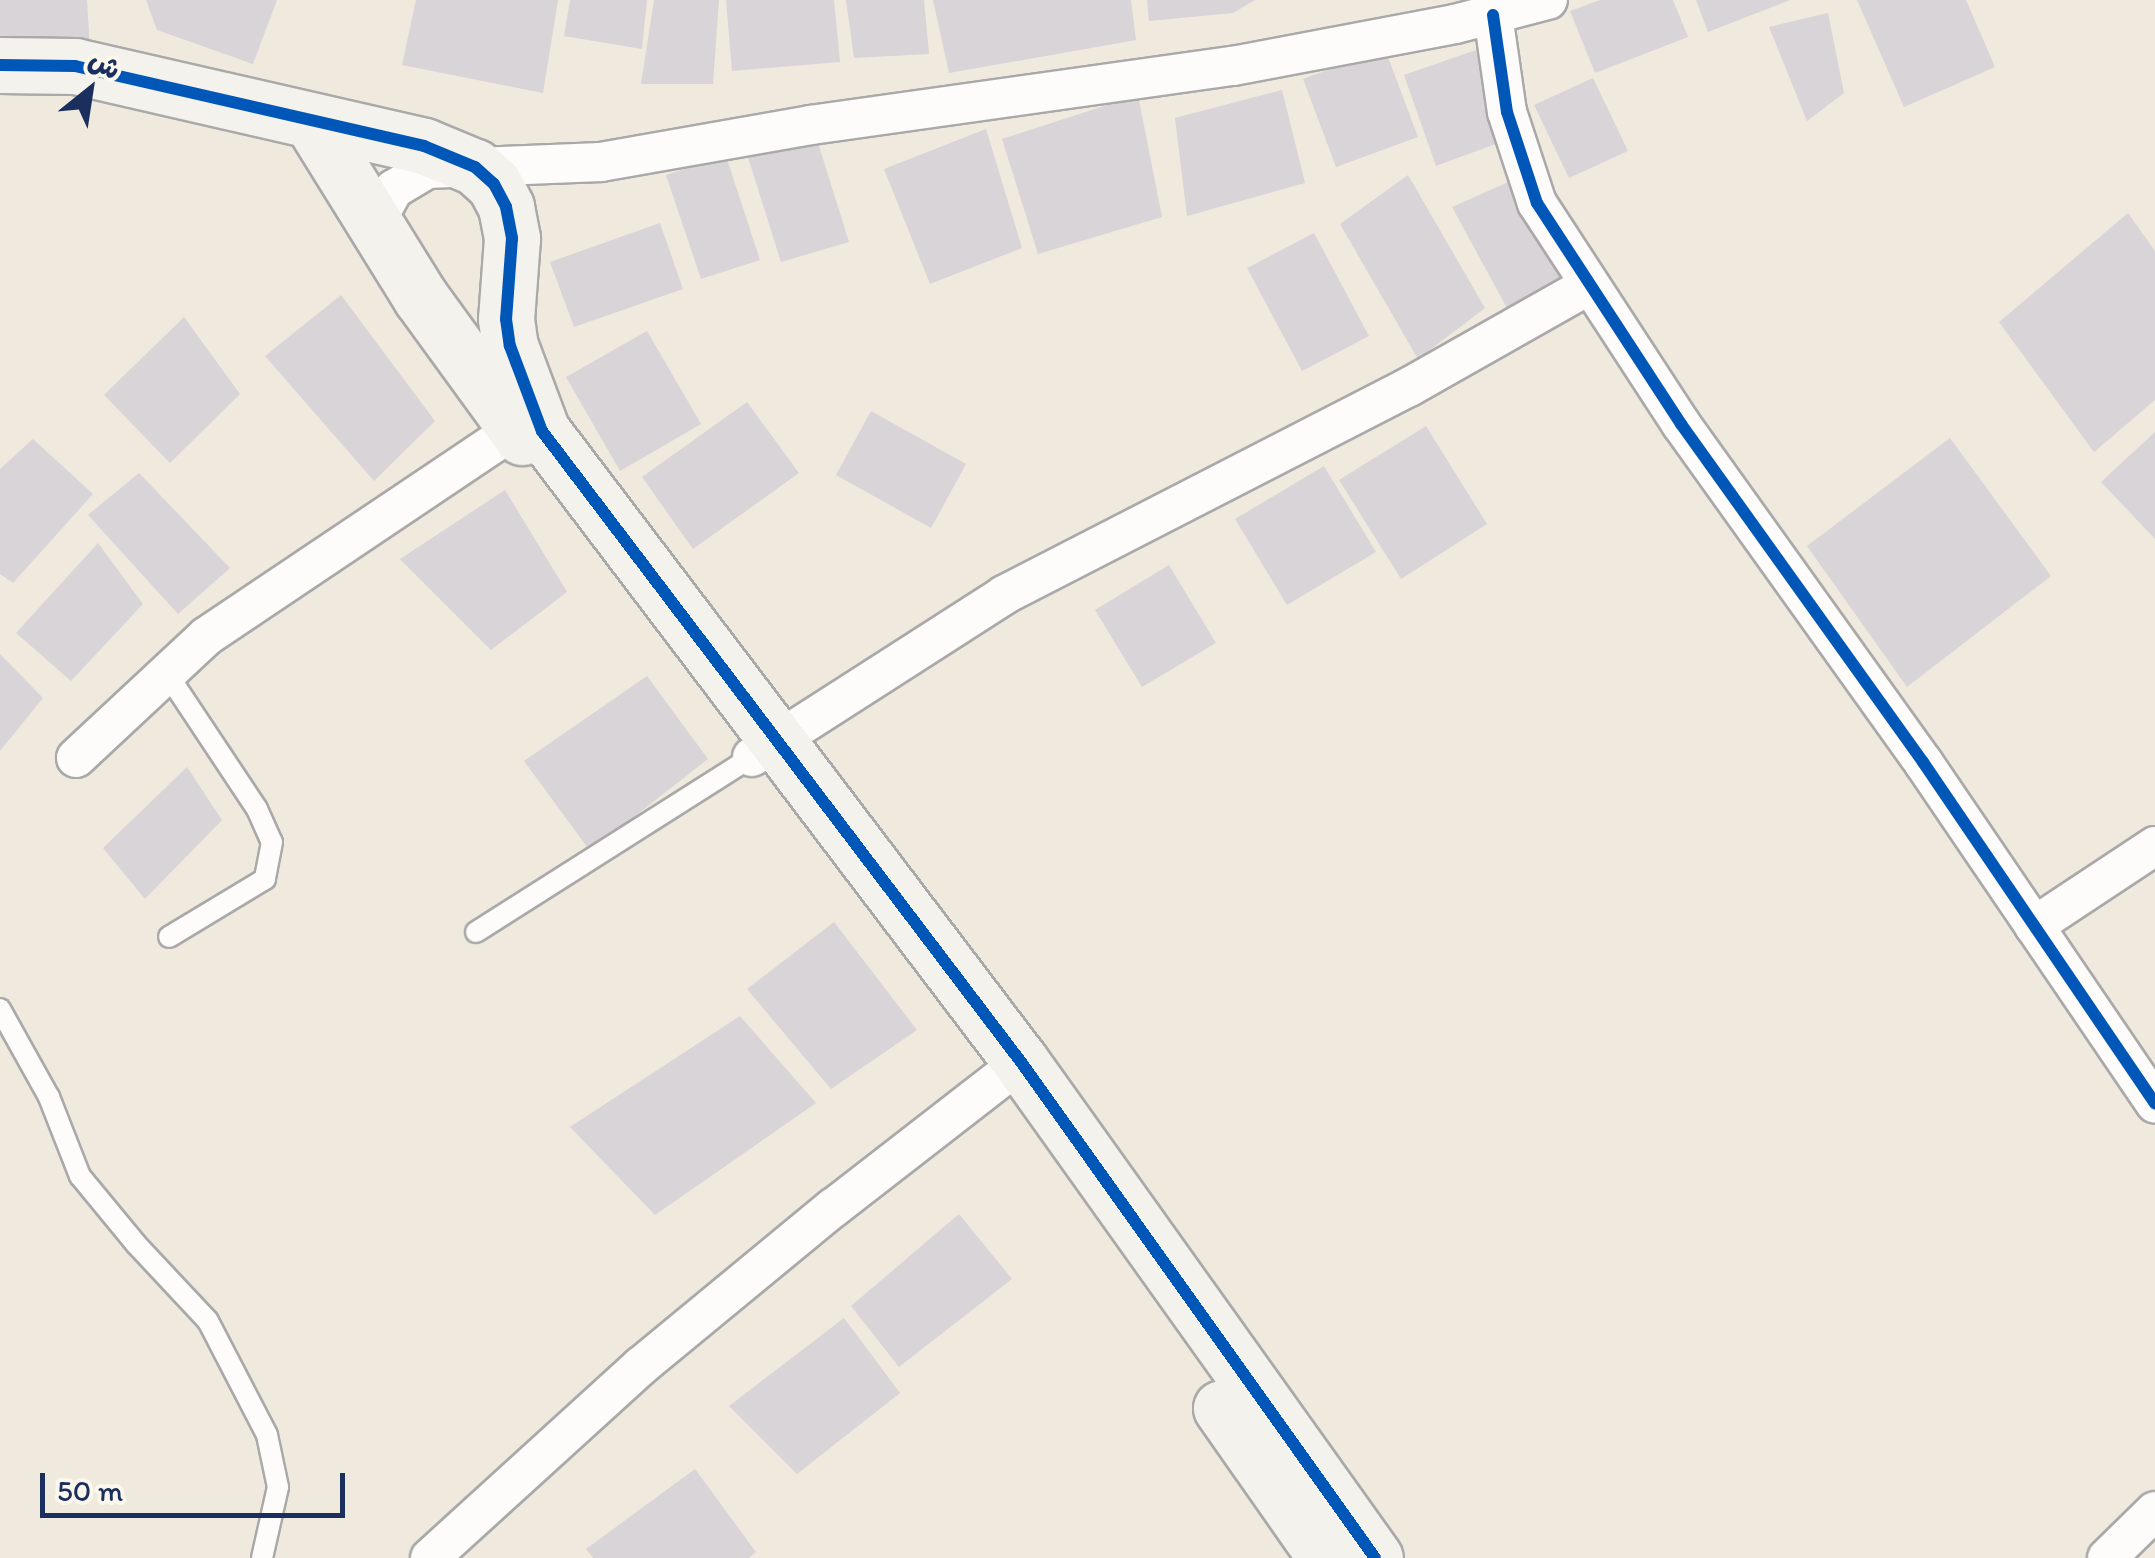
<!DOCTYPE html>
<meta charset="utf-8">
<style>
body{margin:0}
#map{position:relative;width:2155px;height:1558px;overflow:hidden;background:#efe9de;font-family:Itim,"Playpen Sans Arabic",sans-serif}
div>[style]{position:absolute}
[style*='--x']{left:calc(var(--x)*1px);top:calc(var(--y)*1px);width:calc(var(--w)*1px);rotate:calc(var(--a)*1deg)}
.building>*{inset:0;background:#d9d4d7}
.roads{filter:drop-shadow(2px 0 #aaa9a9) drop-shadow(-2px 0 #aaa9a9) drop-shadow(0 2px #aaa9a9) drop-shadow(0 -2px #aaa9a9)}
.lane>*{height:20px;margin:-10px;padding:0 10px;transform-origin:10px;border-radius:10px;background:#fdfcfa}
.street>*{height:38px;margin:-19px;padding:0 19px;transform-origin:19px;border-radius:19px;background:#fdfcfa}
.secondary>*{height:55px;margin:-27.5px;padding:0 27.5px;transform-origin:27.5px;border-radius:27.5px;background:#f4f2ec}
.cycleway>*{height:12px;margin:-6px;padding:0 6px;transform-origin:6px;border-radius:6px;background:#0057b8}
span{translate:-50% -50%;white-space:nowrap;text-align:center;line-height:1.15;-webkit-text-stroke:9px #fbf7ec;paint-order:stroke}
.north{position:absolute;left:40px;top:40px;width:100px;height:100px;-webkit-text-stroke:8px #fbf7ec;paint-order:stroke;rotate:30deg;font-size:28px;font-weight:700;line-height:40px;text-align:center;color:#1b2f5e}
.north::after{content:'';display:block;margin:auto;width:35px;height:45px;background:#1b2f5e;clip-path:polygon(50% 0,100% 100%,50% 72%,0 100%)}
.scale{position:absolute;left:40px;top:1473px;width:305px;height:45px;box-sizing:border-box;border:5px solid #1b2f5e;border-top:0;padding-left:12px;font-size:30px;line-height:35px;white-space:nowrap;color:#1b2f5e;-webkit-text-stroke:8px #fbf7ec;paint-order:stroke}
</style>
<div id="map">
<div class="building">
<div style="clip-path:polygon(0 0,87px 0,90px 50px,0 44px)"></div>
<div style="clip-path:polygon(146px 0,277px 0,253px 64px,157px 30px)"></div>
<div style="clip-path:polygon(416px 0,558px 0,543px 93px,402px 65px)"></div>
<div style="clip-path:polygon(570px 0,647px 0,642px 49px,564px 36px)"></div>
<div style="clip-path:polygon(654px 0,719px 0,713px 84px,641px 84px)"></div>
<div style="clip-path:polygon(726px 0,834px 0,840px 62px,732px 71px)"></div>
<div style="clip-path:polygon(846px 0,924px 0,929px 54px,854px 58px)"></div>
<div style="clip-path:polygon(933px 0,1131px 0,1136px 40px,949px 73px)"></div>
<div style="clip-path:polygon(1147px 0,1255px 0,1233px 13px,1149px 21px)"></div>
<div style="clip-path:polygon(1600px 0,1673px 0,1688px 37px,1595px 73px,1570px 11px)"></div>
<div style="clip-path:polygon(1696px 0,1790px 0,1708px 32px)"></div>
<div style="clip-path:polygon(1857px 0,1966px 0,1995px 67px,1904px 107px)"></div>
<div style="clip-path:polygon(1828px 13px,1844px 93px,1807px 121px,1769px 27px)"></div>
<div style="clip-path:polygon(1385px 49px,1418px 137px,1336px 167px,1303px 79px)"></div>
<div style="clip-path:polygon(1479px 49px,1501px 142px,1436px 166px,1404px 75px)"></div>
<div style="clip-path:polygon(1593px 78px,1628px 151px,1569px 178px,1534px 105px)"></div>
<div style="clip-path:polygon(1282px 90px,1305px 183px,1187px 216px,1175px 118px)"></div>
<div style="clip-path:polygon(1138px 95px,1162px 217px,1038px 254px,1002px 139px)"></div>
<div style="clip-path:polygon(986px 129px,1022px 248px,930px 284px,884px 169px)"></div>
<div style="clip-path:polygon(814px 130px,849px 242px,781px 262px,746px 151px)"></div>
<div style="clip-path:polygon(726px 156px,760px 260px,701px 279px,666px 175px)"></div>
<div style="clip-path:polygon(1408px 175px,1485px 308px,1418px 359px,1340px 224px)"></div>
<div style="clip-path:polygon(1513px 180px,1562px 283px,1507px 308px,1452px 207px)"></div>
<div style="clip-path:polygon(2128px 213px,2155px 251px,2155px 400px,2094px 452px,1999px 322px)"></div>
<div style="clip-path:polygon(660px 223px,683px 289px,574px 327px,550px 262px)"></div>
<div style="clip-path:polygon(1314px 233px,1369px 336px,1302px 371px,1247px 268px)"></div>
<div style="clip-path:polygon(341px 295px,435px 421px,374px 481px,265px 356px)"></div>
<div style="clip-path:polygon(184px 317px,240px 394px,170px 463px,104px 395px)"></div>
<div style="clip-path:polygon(647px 331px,701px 424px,620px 471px,566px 377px)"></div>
<div style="clip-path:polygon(747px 402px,799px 473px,693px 549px,642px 477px)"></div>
<div style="clip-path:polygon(871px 411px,966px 464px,931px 528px,836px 475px)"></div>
<div style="clip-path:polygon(1426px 426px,1487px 524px,1401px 579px,1339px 480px)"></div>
<div style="clip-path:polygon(2155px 432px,2155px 539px,2101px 482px)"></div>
<div style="clip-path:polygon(1950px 438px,2051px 576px,1907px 687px,1807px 546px)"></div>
<div style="clip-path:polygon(33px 439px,93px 494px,13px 583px,0 574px,0 469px)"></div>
<div style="clip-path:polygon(1324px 466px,1376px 552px,1287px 605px,1235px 519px)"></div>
<div style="clip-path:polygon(139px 473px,230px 568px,178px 614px,88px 515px)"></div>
<div style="clip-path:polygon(505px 490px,567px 592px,491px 650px,400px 559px)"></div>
<div style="clip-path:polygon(98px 543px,143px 604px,71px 681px,16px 633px)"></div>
<div style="clip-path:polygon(1169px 565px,1216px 643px,1142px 687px,1095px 610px)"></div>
<div style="clip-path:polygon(0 654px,43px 698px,0 751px)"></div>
<div style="clip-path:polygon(647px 676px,708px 759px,590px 851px,524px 761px)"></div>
<div style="clip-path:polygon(187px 767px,222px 820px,145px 899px,103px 848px)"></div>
<div style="clip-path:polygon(834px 922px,917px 1030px,831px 1089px,747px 989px)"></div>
<div style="clip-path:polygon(740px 1016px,816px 1103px,655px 1215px,570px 1127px)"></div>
<div style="clip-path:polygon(959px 1214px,1012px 1279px,899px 1367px,851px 1306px)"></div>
<div style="clip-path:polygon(844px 1318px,900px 1393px,797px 1474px,729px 1406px)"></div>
<div style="clip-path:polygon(695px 1469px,756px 1552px,749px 1558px,593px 1558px,586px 1549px)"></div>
</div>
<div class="roads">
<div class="lane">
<div style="--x:166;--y:672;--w:164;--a:56.4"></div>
<div style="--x:257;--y:809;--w:36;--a:66"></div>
<div style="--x:272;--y:842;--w:38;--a:101"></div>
<div style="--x:265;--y:879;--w:112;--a:148.9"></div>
<div style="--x:476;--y:932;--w:327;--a:-32.4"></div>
<div style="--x:0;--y:1009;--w:101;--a:60.9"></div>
<div style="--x:49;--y:1097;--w:85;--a:68.6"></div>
<div style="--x:80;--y:1176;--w:88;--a:50.5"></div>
<div style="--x:136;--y:1244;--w:105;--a:46.9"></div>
<div style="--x:208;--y:1321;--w:128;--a:62.6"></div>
<div style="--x:267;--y:1435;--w:53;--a:78.1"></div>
<div style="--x:278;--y:1487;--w:73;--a:102.7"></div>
</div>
<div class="street">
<div style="--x:1493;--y:15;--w:98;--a:81.8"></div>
<div style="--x:1507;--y:112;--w:96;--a:71.8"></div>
<div style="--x:1537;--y:203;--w:264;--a:56.9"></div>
<div style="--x:1681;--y:424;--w:416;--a:54.4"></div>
<div style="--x:1923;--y:762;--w:413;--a:55.8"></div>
<div style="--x:375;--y:223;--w:39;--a:-61"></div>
<div style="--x:394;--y:189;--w:39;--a:-31"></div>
<div style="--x:427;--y:169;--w:174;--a:-2.3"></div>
<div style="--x:601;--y:162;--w:213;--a:-10"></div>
<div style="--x:811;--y:125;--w:426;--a:-8"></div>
<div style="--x:1233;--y:66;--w:226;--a:-10.7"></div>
<div style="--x:1455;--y:24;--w:96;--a:-14.5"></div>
<div style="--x:752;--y:757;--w:300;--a:-32.7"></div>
<div style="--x:1004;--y:595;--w:455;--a:-27.2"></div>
<div style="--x:1409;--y:387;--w:207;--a:-29.5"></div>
<div style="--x:76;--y:758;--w:179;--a:-43"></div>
<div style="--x:207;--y:636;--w:394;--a:-33.9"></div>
<div style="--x:2034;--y:926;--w:145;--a:-33.5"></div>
<div style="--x:430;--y:1558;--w:285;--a:-42.3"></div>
<div style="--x:641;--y:1366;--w:249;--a:-39.5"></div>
<div style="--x:833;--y:1208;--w:238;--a:-37.8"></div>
<div style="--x:2107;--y:1558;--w:67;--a:-44.4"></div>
</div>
<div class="secondary">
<div style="--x:0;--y:65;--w:75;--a:0.8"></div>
<div style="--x:75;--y:66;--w:358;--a:12.9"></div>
<div style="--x:424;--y:146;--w:55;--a:22.4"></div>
<div style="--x:475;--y:167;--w:25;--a:42"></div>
<div style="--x:494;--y:184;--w:26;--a:62"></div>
<div style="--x:506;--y:207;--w:32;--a:79"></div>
<div style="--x:512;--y:238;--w:81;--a:94.2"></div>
<div style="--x:506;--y:319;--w:27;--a:82"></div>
<div style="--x:510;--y:346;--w:91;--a:69.4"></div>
<div style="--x:542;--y:431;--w:792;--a:52.8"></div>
<div style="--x:1021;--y:1062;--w:609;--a:54.48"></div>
<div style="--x:313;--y:124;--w:205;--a:58.2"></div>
<div style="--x:421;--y:298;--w:172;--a:54"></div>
<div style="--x:1221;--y:1408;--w:183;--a:55"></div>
</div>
</div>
<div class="cycleway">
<div style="--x:1493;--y:15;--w:98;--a:81.8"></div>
<div style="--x:1507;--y:112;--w:96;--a:71.8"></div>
<div style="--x:1537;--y:203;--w:264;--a:56.9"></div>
<div style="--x:1681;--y:424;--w:416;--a:54.4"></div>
<div style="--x:1923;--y:762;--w:413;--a:55.8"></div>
<div style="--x:0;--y:65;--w:75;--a:0.8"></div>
<div style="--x:75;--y:66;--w:358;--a:12.9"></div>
<div style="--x:424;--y:146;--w:55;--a:22.4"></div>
<div style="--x:475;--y:167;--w:25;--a:42"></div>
<div style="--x:494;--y:184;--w:26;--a:62"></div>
<div style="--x:506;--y:207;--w:32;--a:79"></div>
<div style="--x:512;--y:238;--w:81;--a:94.2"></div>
<div style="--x:506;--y:319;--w:27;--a:82"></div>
<div style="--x:510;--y:346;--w:91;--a:69.4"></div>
<div style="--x:542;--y:431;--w:792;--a:52.8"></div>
<div style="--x:1021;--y:1062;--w:609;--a:54.48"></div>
</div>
<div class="north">ش</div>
<div class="scale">50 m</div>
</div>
